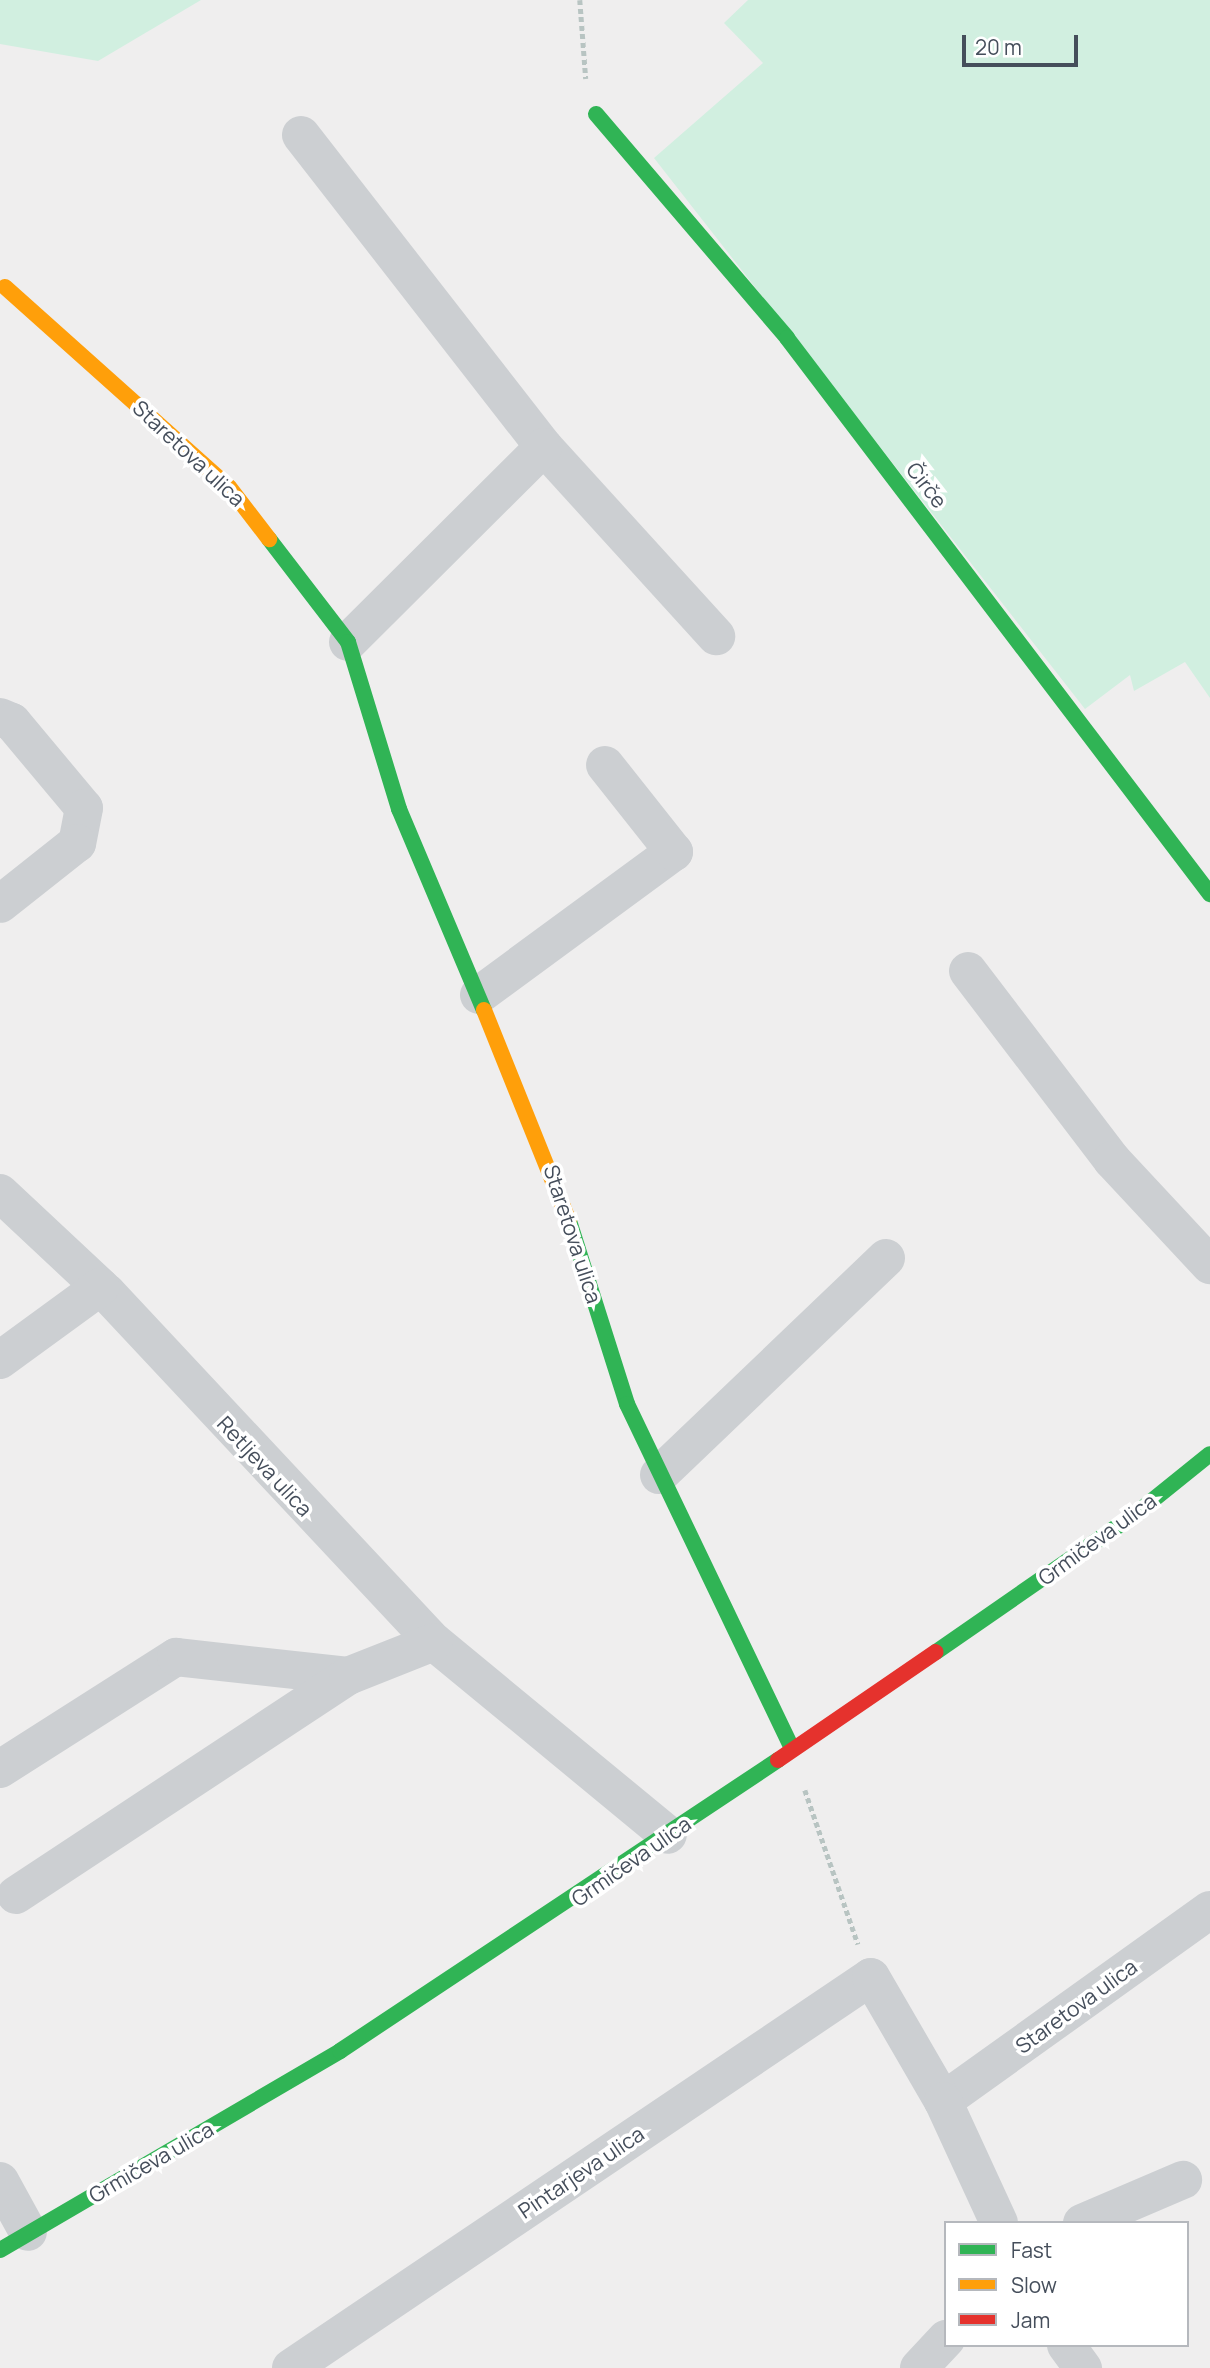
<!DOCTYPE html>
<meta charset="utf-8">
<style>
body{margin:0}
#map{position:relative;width:1210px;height:2368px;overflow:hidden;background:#efeeee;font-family:Manrope,sans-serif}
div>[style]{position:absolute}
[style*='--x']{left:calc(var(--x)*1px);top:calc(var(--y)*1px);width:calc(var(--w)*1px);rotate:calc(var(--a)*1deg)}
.green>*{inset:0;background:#d1efe0}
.path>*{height:4.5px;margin-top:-2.25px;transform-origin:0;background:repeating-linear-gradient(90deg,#b8c4c2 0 5px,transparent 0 8.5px)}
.street>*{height:38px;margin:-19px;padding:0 19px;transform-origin:19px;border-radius:19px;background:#cccfd2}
.fast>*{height:16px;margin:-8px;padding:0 8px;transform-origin:8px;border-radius:8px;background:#30b455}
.slow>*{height:16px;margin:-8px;padding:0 8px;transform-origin:8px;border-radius:8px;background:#ff9f0a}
.jam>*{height:16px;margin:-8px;padding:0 8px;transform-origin:8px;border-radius:8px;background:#e5322d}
span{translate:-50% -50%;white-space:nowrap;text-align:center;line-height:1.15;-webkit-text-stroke:7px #fff;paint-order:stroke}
.street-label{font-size:21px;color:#454e5b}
.legend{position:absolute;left:944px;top:2221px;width:245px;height:126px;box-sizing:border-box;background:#fff;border:2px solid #b5b8bd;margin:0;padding:9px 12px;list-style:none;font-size:21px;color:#454e5b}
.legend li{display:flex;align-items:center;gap:14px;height:35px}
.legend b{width:35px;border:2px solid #b5b8bd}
.scale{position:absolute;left:962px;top:35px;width:116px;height:32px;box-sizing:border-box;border:4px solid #454e5b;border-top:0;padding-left:9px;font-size:21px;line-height:24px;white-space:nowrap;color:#454e5b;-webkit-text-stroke:5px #fff;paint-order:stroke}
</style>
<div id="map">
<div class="green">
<div style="clip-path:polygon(0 0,201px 0,98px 61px,0 44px)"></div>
<div style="clip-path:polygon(748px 0,1210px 0,1210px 698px,1185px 662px,1134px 691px,1130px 675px,1085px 709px,654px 158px,763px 63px,724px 23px)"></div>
</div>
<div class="path">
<div style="--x:580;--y:0;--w:79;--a:85.7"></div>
<div style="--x:805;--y:1790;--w:163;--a:71"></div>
</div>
<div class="street">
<div style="--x:301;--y:135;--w:395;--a:52.1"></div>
<div style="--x:544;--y:447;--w:256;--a:47.7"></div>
<div style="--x:348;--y:642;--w:276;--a:-44.9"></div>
<div style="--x:0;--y:717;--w:13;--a:23"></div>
<div style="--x:12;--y:722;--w:112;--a:50.1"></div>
<div style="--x:84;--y:808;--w:36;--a:101"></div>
<div style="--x:77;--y:843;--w:98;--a:141.6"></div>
<div style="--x:968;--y:971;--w:238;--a:52.7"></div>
<div style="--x:1112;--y:1160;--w:144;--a:47"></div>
<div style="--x:479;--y:995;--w:242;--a:-36.3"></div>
<div style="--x:674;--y:852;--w:111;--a:-128.4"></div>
<div style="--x:0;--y:1193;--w:146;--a:43.1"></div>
<div style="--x:107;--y:1293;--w:478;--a:46.9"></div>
<div style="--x:434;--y:1642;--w:303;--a:39.5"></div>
<div style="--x:0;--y:1360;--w:124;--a:-36.1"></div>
<div style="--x:659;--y:1475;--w:314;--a:-43.7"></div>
<div style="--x:0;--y:1769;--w:209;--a:-32.5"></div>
<div style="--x:176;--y:1657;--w:173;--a:6.3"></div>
<div style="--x:16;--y:1895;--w:398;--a:-33.4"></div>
<div style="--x:348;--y:1676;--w:92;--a:-21.6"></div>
<div style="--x:943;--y:2101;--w:328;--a:-35.6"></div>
<div style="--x:0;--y:2181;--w:58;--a:61.2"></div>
<div style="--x:1082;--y:2223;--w:110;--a:-23.1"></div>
<div style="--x:1066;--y:2345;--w:29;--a:54"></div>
<div style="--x:291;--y:2368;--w:699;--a:-33.99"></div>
<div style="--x:871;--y:1977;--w:143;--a:59.9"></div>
<div style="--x:943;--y:2101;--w:134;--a:65.3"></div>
<div style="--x:919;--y:2368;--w:40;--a:-47"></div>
</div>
<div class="fast">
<div style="--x:596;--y:114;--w:294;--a:49.5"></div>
<div style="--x:787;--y:338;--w:699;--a:52.74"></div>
<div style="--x:269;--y:539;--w:130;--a:52.5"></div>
<div style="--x:348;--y:642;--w:175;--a:73"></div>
<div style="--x:399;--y:809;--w:218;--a:67.1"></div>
<div style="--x:569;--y:1221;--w:192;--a:72.4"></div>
<div style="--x:627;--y:1404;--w:382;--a:64.4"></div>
<div style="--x:936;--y:1652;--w:246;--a:-34.7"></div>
<div style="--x:1138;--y:1512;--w:92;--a:-38.9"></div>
<div style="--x:0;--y:2250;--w:394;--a:-30.3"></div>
<div style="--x:340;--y:2051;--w:526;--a:-33.6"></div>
</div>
<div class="slow">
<div style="--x:5;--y:287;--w:300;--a:41.8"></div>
<div style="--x:229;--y:487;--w:66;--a:52.4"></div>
<div style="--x:484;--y:1010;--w:227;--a:68.1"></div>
</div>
<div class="jam">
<div style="--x:778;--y:1760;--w:191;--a:-34.4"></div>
</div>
<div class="street-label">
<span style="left:189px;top:453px;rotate:43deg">Staretova ulica</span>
<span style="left:927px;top:485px;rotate:52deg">Čirče</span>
<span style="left:573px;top:1234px;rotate:72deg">Staretova ulica</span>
<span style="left:265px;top:1466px;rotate:47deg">Retljeva ulica</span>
<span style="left:1097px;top:1539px;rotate:-36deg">Grmičeva ulica</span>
<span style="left:631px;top:1861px;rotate:-35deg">Grmičeva ulica</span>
<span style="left:1076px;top:2006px;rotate:-36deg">Staretova ulica</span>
<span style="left:151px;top:2162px;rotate:-30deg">Grmičeva ulica</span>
<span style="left:581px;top:2172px;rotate:-34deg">Pintarjeva ulica</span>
</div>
<ul class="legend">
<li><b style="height:9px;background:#30b455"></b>Fast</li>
<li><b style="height:9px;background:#ff9f0a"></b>Slow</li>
<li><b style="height:9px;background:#e5322d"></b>Jam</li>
</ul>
<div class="scale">20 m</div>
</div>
